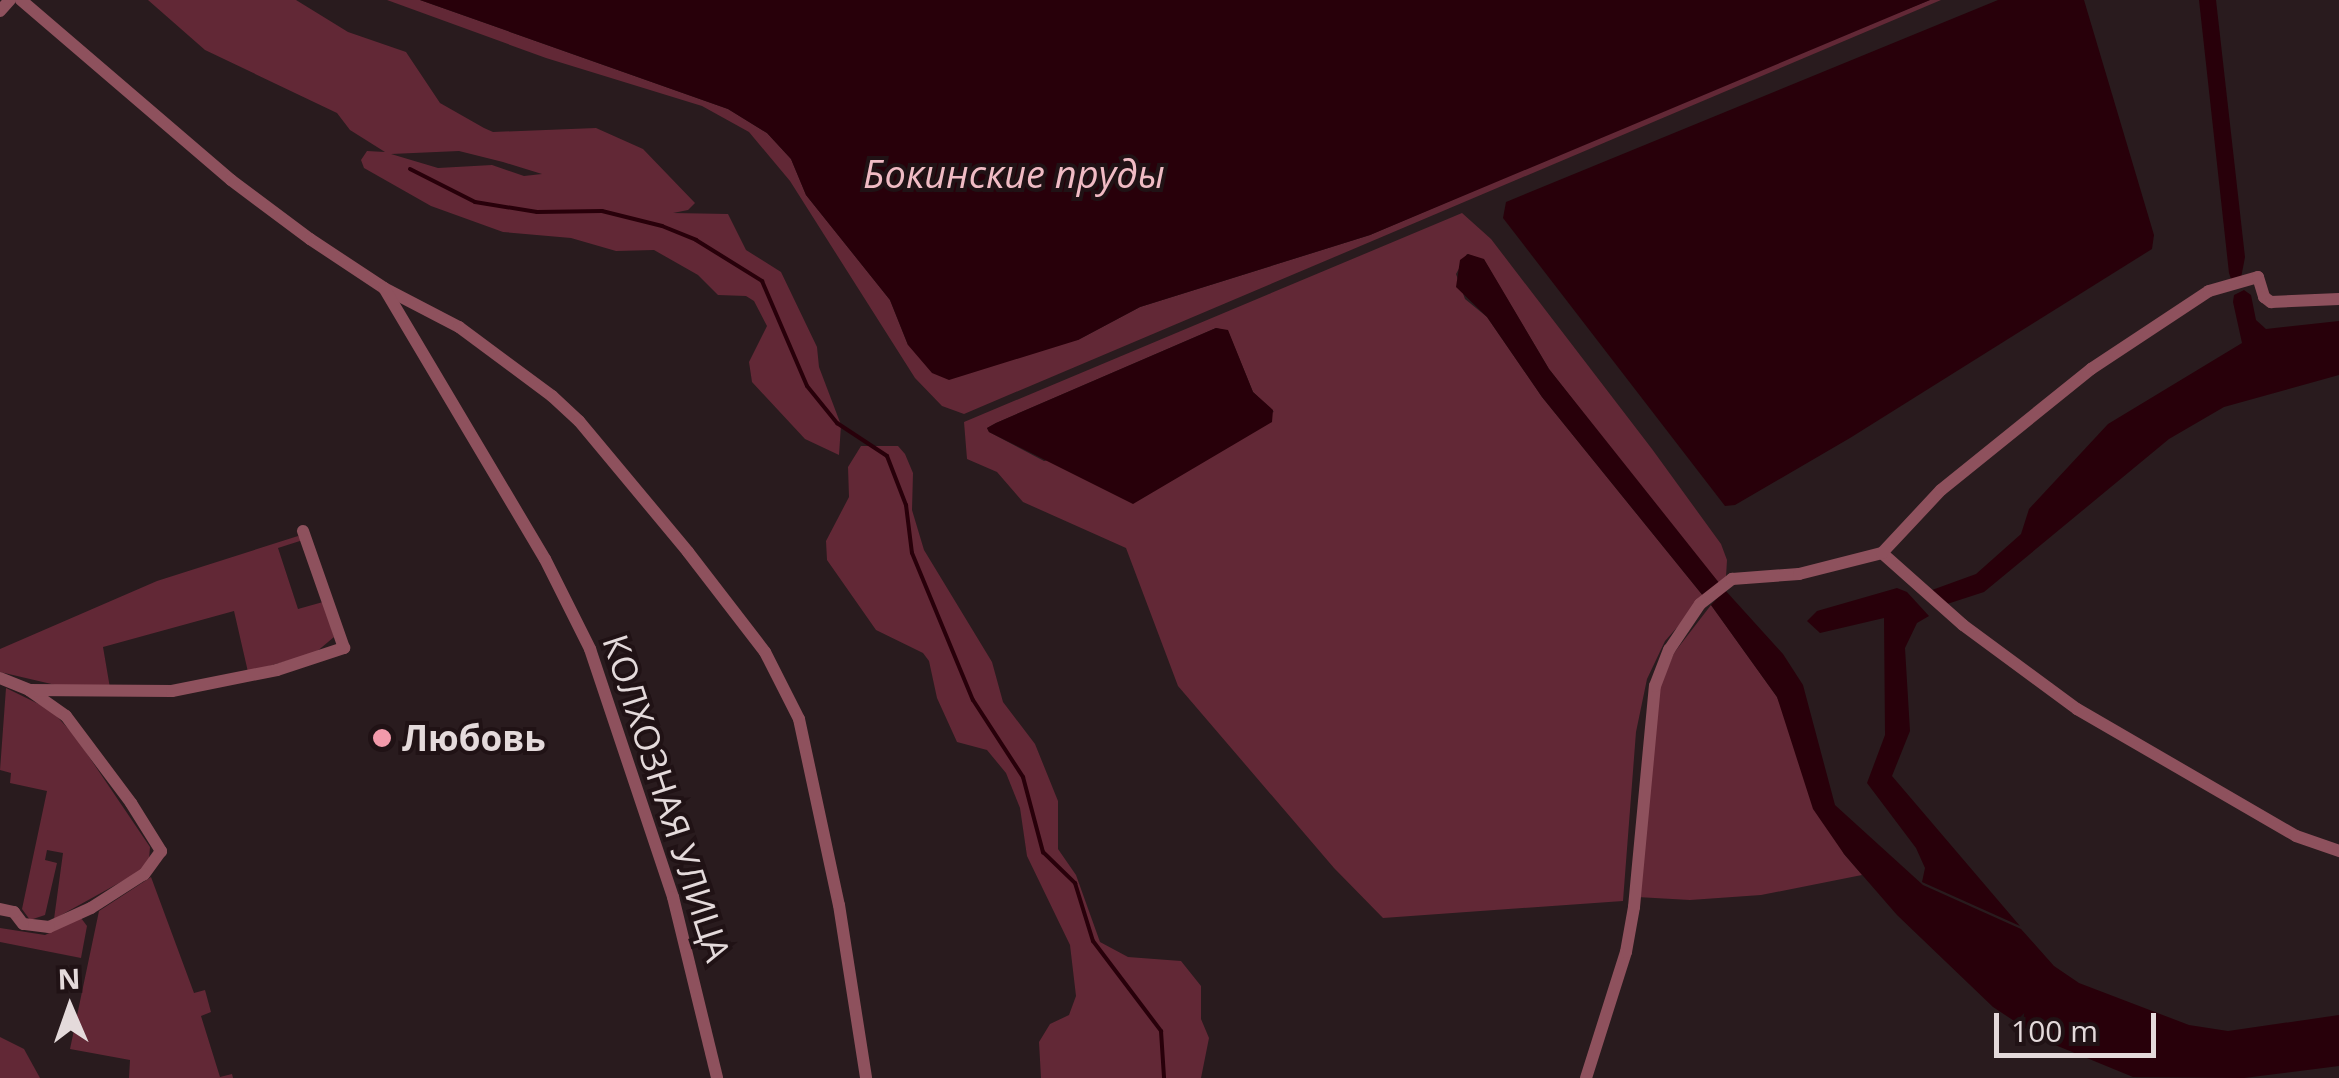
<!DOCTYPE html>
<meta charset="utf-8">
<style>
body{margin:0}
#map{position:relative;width:2339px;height:1078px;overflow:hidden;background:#291b1e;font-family:"Open Sans",sans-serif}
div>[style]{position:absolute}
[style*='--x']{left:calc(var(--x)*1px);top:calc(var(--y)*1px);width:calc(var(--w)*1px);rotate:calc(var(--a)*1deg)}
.green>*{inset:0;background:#622836}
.water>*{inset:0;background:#28000a}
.stream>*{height:4px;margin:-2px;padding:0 2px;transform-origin:2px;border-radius:2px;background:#28000a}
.street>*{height:12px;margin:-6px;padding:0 6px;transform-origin:6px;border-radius:6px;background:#8e515d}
.dots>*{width:28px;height:28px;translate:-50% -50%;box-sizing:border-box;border:5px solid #201215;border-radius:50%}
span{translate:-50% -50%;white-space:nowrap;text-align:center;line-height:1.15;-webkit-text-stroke:8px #201215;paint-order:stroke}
.poi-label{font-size:35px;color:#e4dadb;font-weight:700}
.left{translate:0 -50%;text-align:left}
.street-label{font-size:35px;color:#e4dadb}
.water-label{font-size:38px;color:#f0bbc4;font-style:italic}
.north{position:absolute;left:20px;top:958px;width:100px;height:100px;-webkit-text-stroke:8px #201215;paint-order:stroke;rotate:358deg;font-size:28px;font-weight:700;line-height:40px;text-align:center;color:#e4dadb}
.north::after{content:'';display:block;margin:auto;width:35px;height:45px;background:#e4dadb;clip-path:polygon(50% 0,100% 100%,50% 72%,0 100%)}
.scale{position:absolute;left:1994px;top:1013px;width:162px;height:45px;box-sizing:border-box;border:5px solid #e4dadb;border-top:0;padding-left:12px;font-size:30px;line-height:35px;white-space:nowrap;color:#e4dadb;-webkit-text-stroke:8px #201215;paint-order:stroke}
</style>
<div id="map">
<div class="green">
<div style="clip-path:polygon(evenodd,148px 0,296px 0,348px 32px,406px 52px,440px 103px,484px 128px,493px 132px,596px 128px,643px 149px,695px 203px,688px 210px,673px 213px,728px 214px,746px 250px,781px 272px,817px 347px,819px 367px,841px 425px,839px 455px,805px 439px,752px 382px,749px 362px,767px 326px,754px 301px,746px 296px,718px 295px,698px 275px,654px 250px,616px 251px,571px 238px,503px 232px,431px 206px,364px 168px,361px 160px,367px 151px,385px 152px,350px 130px,337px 113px,205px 50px,148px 0,459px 151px,503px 162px,542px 174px,524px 176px,492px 165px,438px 168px,391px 154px,459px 151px)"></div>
<div style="clip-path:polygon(387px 0,420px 0,728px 109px,767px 133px,791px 159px,806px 195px,890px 300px,908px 345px,1078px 340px,1140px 307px,1370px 235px,1777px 61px,1930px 0,1941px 0,964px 414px,942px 406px,915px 378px,790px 181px,749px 132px,702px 106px,546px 58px)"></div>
<div style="clip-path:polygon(evenodd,1462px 213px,1491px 239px,1652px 449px,1721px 544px,1727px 560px,1726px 577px,1720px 584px,1693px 554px,1549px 369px,1484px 260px,1467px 254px,1456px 274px,1465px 299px,1487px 317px,1542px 397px,1704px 597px,1665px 641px,1647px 679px,1636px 732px,1623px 901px,1383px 918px,1334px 868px,1178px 686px,1126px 548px,1023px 502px,997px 472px,967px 459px,964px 422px,1462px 213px,1216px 328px,1228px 331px,1253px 392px,1274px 412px,1044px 461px,989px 432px,987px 428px,996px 423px,1216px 328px)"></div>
<div style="clip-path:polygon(861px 446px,898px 446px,905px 454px,913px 473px,912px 510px,924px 550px,992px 662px,1003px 702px,1035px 744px,1058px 801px,1058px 849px,1076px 875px,1100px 942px,1128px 957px,1181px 961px,1201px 986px,1201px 1019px,1209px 1038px,1201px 1078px,1041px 1078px,1039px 1042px,1050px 1024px,1069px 1015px,1076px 996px,1070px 945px,1027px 856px,1020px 808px,1006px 773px,987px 750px,957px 742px,937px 698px,929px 661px,923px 653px,876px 630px,827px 560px,826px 541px,849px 497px,848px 467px)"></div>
<div style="clip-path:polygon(298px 536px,303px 540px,278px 548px,298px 609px,323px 602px,334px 637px,315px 653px,248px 672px,234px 611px,103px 647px,110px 688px,60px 686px,0 672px,0 649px,157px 581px)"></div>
<div style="clip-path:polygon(1711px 605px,1777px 697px,1844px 854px,1862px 875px,1761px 895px,1690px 900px,1637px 897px,1659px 689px,1674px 653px)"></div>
<div style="clip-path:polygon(6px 688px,51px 710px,75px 736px,150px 847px,149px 860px,137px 873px,54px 919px,63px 853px,47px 850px,45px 860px,57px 863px,45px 915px,30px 920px,22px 909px,47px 791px,10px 783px,11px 773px,0 770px)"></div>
<div style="clip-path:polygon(151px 877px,194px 993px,205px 990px,211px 1012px,201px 1016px,220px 1077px,232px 1074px,233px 1078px,129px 1078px,130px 1060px,70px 1049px,99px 911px)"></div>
<div style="clip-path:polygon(81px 918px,87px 926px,81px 958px,0 942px,0 928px,45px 935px)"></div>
<div style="clip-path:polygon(0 1037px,24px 1049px,40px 1078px,0 1078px)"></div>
</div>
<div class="water">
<div style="clip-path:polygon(420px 0,1930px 0,1370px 235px,1140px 307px,1078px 340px,949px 380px,932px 373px,908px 345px,890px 300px,806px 195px,791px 159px,767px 133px,728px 109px)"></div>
<div style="clip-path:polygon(1998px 0,2084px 0,2154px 235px,2152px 249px,1850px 438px,1735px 505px,1725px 506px,1503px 218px,1506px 202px)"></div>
<div style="clip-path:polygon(2199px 0,2216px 0,2245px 257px,2241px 278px,2231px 279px,2229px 273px)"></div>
<div style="clip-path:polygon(1468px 254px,1484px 259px,1549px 369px,1720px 584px,1704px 597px,1542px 397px,1487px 317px,1456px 287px,1460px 260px)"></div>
<div style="clip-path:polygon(2244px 290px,2251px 295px,2256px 320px,2266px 329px,2339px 321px,2339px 375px,2224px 407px,2169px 439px,1984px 592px,1944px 605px,1932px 590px,1976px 574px,2021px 534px,2029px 509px,2108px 424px,2242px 343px,2233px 302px,2234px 295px)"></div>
<div style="clip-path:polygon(1216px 328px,1228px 330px,1253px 392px,1273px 410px,1272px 422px,1133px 504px,989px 432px,987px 428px,996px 423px)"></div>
<div style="clip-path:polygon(1897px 588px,1907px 592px,1929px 616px,1917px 623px,1905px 648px,1910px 731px,1892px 776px,2020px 926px,1922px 882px,1925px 868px,1916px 848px,1867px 783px,1885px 735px,1884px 618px,1820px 633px,1807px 621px,1817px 611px)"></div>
<div style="clip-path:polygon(1725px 590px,1783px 654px,1803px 685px,1835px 805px,1923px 885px,2021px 929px,2054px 966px,2079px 983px,2189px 1025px,2228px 1031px,2339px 1015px,2339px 1066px,2244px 1078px,2133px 1077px,2043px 1040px,1993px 1007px,1897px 915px,1844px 854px,1813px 809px,1777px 697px,1711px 605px)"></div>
</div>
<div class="stream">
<div style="--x:410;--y:169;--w:73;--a:26.9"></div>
<div style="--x:475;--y:202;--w:63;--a:9.2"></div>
<div style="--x:537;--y:212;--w:65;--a:-0.9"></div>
<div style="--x:602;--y:211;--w:62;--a:14"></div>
<div style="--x:662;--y:226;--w:37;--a:22"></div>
<div style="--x:696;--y:240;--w:78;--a:31.8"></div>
<div style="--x:762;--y:281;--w:114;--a:66.8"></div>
<div style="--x:807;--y:386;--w:48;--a:51"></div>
<div style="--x:837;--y:423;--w:60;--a:33.4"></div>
<div style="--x:887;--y:456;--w:53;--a:68.8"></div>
<div style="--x:906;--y:505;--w:48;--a:82.9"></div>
<div style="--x:912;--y:553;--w:159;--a:67.5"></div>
<div style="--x:973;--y:700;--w:92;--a:57"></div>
<div style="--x:1023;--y:777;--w:78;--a:75.1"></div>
<div style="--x:1043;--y:852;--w:45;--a:44.1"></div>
<div style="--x:1075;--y:883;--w:61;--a:72.8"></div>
<div style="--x:1093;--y:941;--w:113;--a:52.9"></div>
<div style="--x:1161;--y:1031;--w:47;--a:86.3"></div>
</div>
<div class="street">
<div style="--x:21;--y:0;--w:277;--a:40.6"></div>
<div style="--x:231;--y:180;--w:99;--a:36.8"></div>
<div style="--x:310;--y:239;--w:89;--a:33.5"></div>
<div style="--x:384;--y:288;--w:85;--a:27.5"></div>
<div style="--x:459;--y:327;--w:116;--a:36.6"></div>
<div style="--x:552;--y:396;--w:37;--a:43"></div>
<div style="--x:579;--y:421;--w:170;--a:50.2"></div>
<div style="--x:688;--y:552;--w:126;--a:52.4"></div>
<div style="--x:765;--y:652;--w:75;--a:63.1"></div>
<div style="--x:799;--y:719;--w:190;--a:77.9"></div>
<div style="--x:839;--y:905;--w:175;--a:81.1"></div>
<div style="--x:0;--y:11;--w:15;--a:-48"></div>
<div style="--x:384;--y:288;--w:315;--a:59.3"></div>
<div style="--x:545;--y:559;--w:101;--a:63.4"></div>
<div style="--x:590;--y:649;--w:262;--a:71.5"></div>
<div style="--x:673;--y:897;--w:186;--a:76.3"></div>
<div style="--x:1882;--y:553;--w:108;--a:41.6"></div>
<div style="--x:1963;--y:625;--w:142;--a:36.4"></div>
<div style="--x:2077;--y:709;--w:253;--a:30.1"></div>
<div style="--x:2296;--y:836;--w:46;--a:19.2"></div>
<div style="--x:0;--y:678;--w:31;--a:22"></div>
<div style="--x:29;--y:690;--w:45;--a:35.1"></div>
<div style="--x:66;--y:716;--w:109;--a:53.2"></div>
<div style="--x:131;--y:803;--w:57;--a:58"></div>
<div style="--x:161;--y:851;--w:29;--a:126"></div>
<div style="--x:144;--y:874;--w:63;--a:147.3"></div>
<div style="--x:91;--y:908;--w:46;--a:155.7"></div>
<div style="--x:49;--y:927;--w:26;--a:-173"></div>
<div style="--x:23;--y:924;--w:15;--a:-127"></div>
<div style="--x:14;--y:912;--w:14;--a:-168"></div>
<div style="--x:29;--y:690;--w:143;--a:0.4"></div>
<div style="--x:172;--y:691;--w:107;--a:-11.3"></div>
<div style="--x:277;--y:670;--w:71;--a:-18.2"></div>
<div style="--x:344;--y:648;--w:124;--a:-109.3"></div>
<div style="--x:1586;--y:1078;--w:132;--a:-72.4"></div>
<div style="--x:1626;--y:952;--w:46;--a:-79.9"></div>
<div style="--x:1634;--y:907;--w:222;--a:-84.6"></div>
<div style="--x:1655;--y:686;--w:39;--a:-69"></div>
<div style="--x:1669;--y:650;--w:55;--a:-56"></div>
<div style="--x:1700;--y:604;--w:41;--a:-38"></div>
<div style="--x:1732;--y:579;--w:67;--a:-4.3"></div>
<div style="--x:1799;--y:574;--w:86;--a:-14.2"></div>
<div style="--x:1882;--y:553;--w:86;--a:-46.9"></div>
<div style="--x:1941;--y:490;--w:193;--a:-38.9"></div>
<div style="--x:2091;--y:369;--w:141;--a:-33.5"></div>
<div style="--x:2209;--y:291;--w:51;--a:-15.9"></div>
<div style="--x:2258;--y:277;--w:21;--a:73"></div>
<div style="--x:2264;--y:297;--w:9;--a:36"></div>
<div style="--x:2271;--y:302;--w:68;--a:-2.5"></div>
</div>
<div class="dots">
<div style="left:382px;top:738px;background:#f39aab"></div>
</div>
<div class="poi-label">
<span class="left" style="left:402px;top:738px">Любовь</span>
</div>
<div class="street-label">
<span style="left:667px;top:798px;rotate:72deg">КОЛХОЗНАЯ УЛИЦА</span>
</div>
<div class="water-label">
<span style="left:1014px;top:174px">Бокинские пруды</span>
</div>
<div class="north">N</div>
<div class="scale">100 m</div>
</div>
